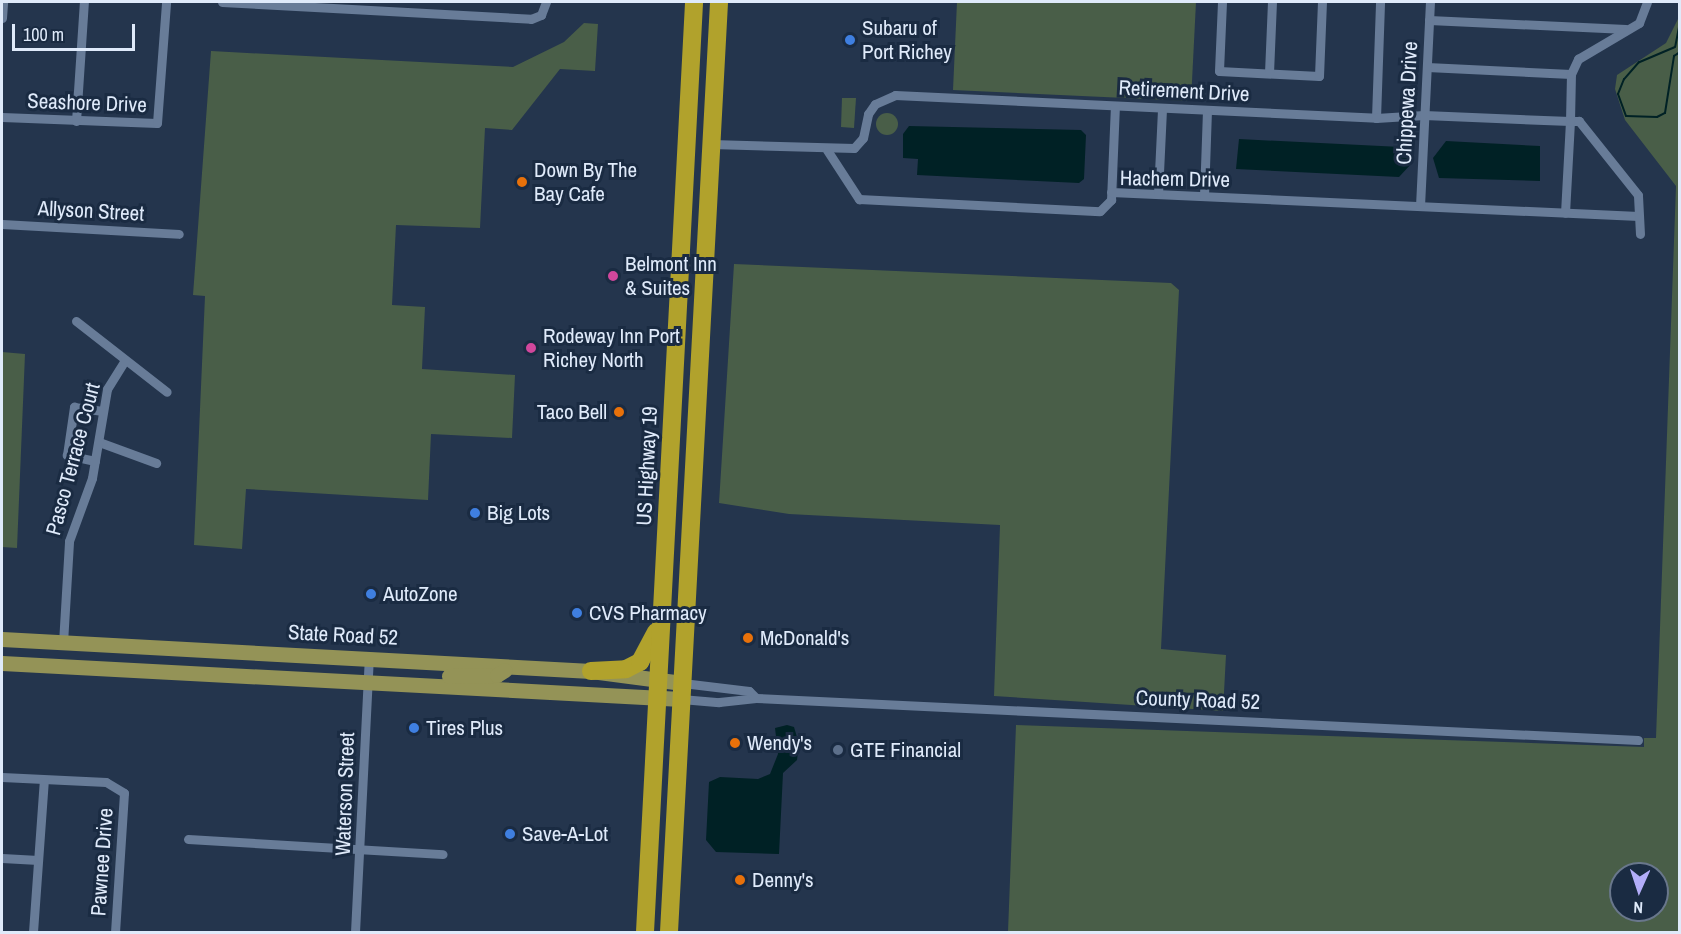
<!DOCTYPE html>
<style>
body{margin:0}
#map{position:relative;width:1681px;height:934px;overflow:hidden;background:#24354d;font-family:"Archivo Narrow",sans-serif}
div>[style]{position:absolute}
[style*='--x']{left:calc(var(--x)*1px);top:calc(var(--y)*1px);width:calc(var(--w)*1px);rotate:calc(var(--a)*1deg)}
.green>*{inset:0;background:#495e48}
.round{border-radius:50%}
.water>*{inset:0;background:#002125}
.stream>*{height:2px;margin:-1px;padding:0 1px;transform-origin:1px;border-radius:1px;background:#002125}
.street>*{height:9px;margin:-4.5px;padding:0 4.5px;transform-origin:4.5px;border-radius:4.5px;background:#687c98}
.primary>*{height:15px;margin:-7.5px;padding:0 7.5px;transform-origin:7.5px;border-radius:7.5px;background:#949357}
.highway>*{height:18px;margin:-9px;padding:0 9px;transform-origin:9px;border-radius:9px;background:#b1a22c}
.dots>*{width:16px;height:16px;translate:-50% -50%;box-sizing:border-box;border:3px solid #1a2b42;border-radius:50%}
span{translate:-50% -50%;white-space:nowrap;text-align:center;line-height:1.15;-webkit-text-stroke:6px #1a2b42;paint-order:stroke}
.poi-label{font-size:21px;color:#dfeafa}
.left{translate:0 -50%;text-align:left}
.right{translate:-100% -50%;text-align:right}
.street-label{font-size:21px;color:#dfeafa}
.frame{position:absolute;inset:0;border:3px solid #dfeafa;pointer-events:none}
.north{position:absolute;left:1609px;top:862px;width:60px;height:60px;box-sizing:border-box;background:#1a2b42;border:2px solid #69778c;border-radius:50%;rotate:183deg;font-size:16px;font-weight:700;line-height:24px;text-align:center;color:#dfeafa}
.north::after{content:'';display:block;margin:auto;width:21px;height:27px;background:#b3adf9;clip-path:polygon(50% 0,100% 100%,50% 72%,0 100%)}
.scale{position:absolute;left:12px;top:24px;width:123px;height:27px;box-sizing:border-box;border:3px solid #dfeafa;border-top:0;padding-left:8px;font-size:18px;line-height:21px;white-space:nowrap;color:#dfeafa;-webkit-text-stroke:4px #1a2b42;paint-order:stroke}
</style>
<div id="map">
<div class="green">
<div style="clip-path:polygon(957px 2px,1196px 2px,1191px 101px,953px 90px)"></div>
<div style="clip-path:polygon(evenodd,1679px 17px,1679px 932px,1008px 932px,1016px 725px,1644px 747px,1644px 738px,1656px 738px,1676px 186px,1625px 120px,1615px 89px,1617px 75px,1666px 43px,1679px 17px,1621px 874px,1657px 874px,1657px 910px,1621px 910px,1621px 874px)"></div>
<div style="clip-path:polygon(584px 23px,598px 24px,595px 71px,560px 69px,512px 130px,485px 128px,480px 228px,396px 225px,392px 305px,425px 307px,422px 369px,515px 375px,512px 438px,431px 434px,428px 500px,246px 489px,242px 549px,194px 545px,205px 296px,193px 295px,211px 51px,513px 67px,564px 42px)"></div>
<div style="clip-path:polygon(842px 98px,856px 98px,854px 128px,841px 127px)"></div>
<div class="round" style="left:876px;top:113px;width:22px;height:22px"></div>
<div style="clip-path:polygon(734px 264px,1171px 283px,1179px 290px,1161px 649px,1226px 655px,1223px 711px,994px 696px,1000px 525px,789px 514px,719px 503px)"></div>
<div style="clip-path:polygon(2px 352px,25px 354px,17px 548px,2px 547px)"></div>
</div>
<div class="water">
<div style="clip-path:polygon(909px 126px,1081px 130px,1086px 135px,1084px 179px,1079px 183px,917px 175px,918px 159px,903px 158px,903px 134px)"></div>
<div style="clip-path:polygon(1239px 139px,1401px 147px,1410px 152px,1412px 163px,1399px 177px,1236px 169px)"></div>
<div style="clip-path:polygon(1446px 141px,1540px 146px,1540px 181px,1439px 178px,1433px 158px)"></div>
<div style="clip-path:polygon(787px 725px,794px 727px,799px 744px,797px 760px,783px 773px,779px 854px,716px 852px,706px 840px,709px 782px,720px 777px,758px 779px,770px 774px,778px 754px,775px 728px)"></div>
</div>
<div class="stream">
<div style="--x:1680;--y:22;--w:25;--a:101"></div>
<div style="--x:1675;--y:47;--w:39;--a:157"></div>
<div style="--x:1639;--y:62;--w:23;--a:131"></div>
<div style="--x:1624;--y:79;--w:16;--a:112"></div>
<div style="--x:1618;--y:94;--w:23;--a:70"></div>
<div style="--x:1626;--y:116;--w:31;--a:2"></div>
<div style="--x:1657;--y:117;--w:9;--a:-27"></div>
<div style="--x:1665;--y:113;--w:58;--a:-81"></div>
<div style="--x:1674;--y:56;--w:7;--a:-34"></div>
</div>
<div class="street">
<div style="--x:222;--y:2;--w:309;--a:3.1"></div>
<div style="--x:531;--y:19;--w:11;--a:-22"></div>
<div style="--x:541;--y:15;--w:14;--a:-69"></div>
<div style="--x:1222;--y:2;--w:69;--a:92.5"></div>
<div style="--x:1219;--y:71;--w:100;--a:2.9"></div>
<div style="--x:1319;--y:76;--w:74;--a:-87.7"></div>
<div style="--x:2;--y:18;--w:16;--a:-86"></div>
<div style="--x:1429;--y:20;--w:197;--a:2.6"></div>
<div style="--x:1427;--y:67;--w:144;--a:2.8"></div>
<div style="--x:1269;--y:73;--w:71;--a:-87.6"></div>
<div style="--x:2;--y:117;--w:155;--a:2.2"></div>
<div style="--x:157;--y:123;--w:121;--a:-85.7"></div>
<div style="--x:1376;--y:118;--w:116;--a:-88"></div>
<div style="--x:76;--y:121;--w:119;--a:-86.2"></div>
<div style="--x:711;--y:144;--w:143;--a:1.6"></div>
<div style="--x:854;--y:148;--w:13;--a:-48"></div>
<div style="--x:863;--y:138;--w:25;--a:-78"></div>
<div style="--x:868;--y:114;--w:12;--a:-55"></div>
<div style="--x:875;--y:104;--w:22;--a:-24"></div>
<div style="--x:895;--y:95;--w:482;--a:2.7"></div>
<div style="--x:1376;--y:118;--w:48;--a:-3.6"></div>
<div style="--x:1424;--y:115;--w:146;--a:2.4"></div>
<div style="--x:1570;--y:121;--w:92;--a:93.1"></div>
<div style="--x:827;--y:150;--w:59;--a:56.9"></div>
<div style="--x:859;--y:199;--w:241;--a:2.9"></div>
<div style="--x:1100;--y:211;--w:16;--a:-45"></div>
<div style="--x:1111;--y:200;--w:94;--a:-87.6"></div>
<div style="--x:1111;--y:192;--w:528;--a:2.61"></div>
<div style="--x:1158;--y:194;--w:86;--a:-87.3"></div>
<div style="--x:1204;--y:196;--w:86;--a:-88"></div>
<div style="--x:1420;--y:206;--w:204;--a:-87.2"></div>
<div style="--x:2;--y:224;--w:177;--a:3.2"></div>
<div style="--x:1640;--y:234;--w:39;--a:-93"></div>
<div style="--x:1638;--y:195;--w:95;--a:-128.6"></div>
<div style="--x:1579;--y:121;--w:9;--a:180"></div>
<div style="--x:1570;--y:121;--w:47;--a:-88.8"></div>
<div style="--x:1571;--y:74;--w:17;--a:-65"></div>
<div style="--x:1578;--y:59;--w:71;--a:-30.5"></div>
<div style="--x:1639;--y:23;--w:22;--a:-69"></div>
<div style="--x:76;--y:321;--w:115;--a:38"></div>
<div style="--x:99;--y:442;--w:61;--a:20.2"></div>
<div style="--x:95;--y:461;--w:29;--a:-168"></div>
<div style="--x:67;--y:455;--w:49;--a:-81.7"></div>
<div style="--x:74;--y:407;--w:27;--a:8"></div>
<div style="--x:63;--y:643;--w:102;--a:-86.6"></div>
<div style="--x:69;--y:541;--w:67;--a:-69.9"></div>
<div style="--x:92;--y:478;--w:90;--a:-80.4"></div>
<div style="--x:107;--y:389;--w:34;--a:-58"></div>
<div style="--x:756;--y:698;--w:883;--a:2.73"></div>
<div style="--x:681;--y:699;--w:38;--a:5"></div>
<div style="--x:719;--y:702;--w:37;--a:-6"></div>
<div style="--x:756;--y:698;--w:10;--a:-135"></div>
<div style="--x:749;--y:691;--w:67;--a:-173.2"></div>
<div style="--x:2;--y:777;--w:104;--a:2.8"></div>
<div style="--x:106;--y:782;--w:21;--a:31"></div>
<div style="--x:124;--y:793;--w:139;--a:93.7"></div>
<div style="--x:188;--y:839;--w:255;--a:3.4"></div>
<div style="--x:2;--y:858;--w:36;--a:3"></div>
<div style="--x:33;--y:932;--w:152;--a:-85.9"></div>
<div style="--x:355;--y:932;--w:275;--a:-87.1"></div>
</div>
<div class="primary">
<div style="--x:2;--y:639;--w:590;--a:3.11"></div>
<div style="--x:591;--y:671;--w:92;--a:7.5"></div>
<div style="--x:2;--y:663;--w:680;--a:3.03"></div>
<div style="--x:449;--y:676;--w:48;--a:-1.2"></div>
<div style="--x:497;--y:675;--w:9;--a:-32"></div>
</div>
<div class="highway">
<div style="--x:591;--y:671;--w:35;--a:-3"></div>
<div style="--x:626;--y:669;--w:16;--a:-27"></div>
<div style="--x:640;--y:662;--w:34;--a:-62"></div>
<div style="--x:645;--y:932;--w:931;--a:-86.98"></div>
<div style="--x:669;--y:932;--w:931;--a:-86.92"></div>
</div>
<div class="dots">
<div style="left:850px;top:40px;background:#3f7fe0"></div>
<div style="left:522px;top:182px;background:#e8710a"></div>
<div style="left:613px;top:276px;background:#d1479c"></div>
<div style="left:531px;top:348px;background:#d1479c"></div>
<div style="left:619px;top:412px;background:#e8710a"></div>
<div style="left:475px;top:513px;background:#3f7fe0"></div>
<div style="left:371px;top:594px;background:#3f7fe0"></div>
<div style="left:577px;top:613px;background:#3f7fe0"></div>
<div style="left:748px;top:638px;background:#e8710a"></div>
<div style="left:414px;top:728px;background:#3f7fe0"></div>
<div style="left:735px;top:743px;background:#e8710a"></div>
<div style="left:838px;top:750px;background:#5c6f8a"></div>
<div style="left:510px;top:834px;background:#3f7fe0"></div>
<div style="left:740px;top:880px;background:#e8710a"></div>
</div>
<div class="poi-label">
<span class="left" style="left:862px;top:40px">Subaru of<br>Port Richey</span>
<span class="left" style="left:534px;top:182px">Down By The<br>Bay Cafe</span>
<span class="left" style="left:625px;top:276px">Belmont Inn<br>&amp; Suites</span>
<span class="left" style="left:543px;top:348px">Rodeway Inn Port<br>Richey North</span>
<span class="right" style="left:607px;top:412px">Taco Bell</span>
<span class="left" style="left:487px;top:513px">Big Lots</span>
<span class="left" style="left:383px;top:594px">AutoZone</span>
<span class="left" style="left:589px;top:613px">CVS Pharmacy</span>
<span class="left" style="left:760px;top:638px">McDonald's</span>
<span class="left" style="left:426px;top:728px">Tires Plus</span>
<span class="left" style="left:747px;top:743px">Wendy's</span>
<span class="left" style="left:850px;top:750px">GTE Financial</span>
<span class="left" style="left:522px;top:834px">Save-A-Lot</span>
<span class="left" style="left:752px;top:880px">Denny's</span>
</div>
<div class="street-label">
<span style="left:1184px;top:91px;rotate:3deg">Retirement Drive</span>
<span style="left:87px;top:103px;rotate:2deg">Seashore Drive</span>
<span style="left:1407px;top:103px;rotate:-87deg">Chippewa Drive</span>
<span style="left:1175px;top:179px;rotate:1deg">Hachem Drive</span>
<span style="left:91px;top:211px;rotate:3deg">Allyson Street</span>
<span style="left:73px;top:459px;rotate:-75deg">Pasco Terrace Court</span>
<span style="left:647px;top:466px;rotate:-87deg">US Highway 19</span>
<span style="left:343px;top:635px;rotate:3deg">State Road 52</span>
<span style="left:1198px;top:700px;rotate:2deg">County Road 52</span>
<span style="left:345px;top:794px;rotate:-88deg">Waterson Street</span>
<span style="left:102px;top:862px;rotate:-86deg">Pawnee Drive</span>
</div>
<div class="frame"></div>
<div class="north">N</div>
<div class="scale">100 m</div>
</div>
